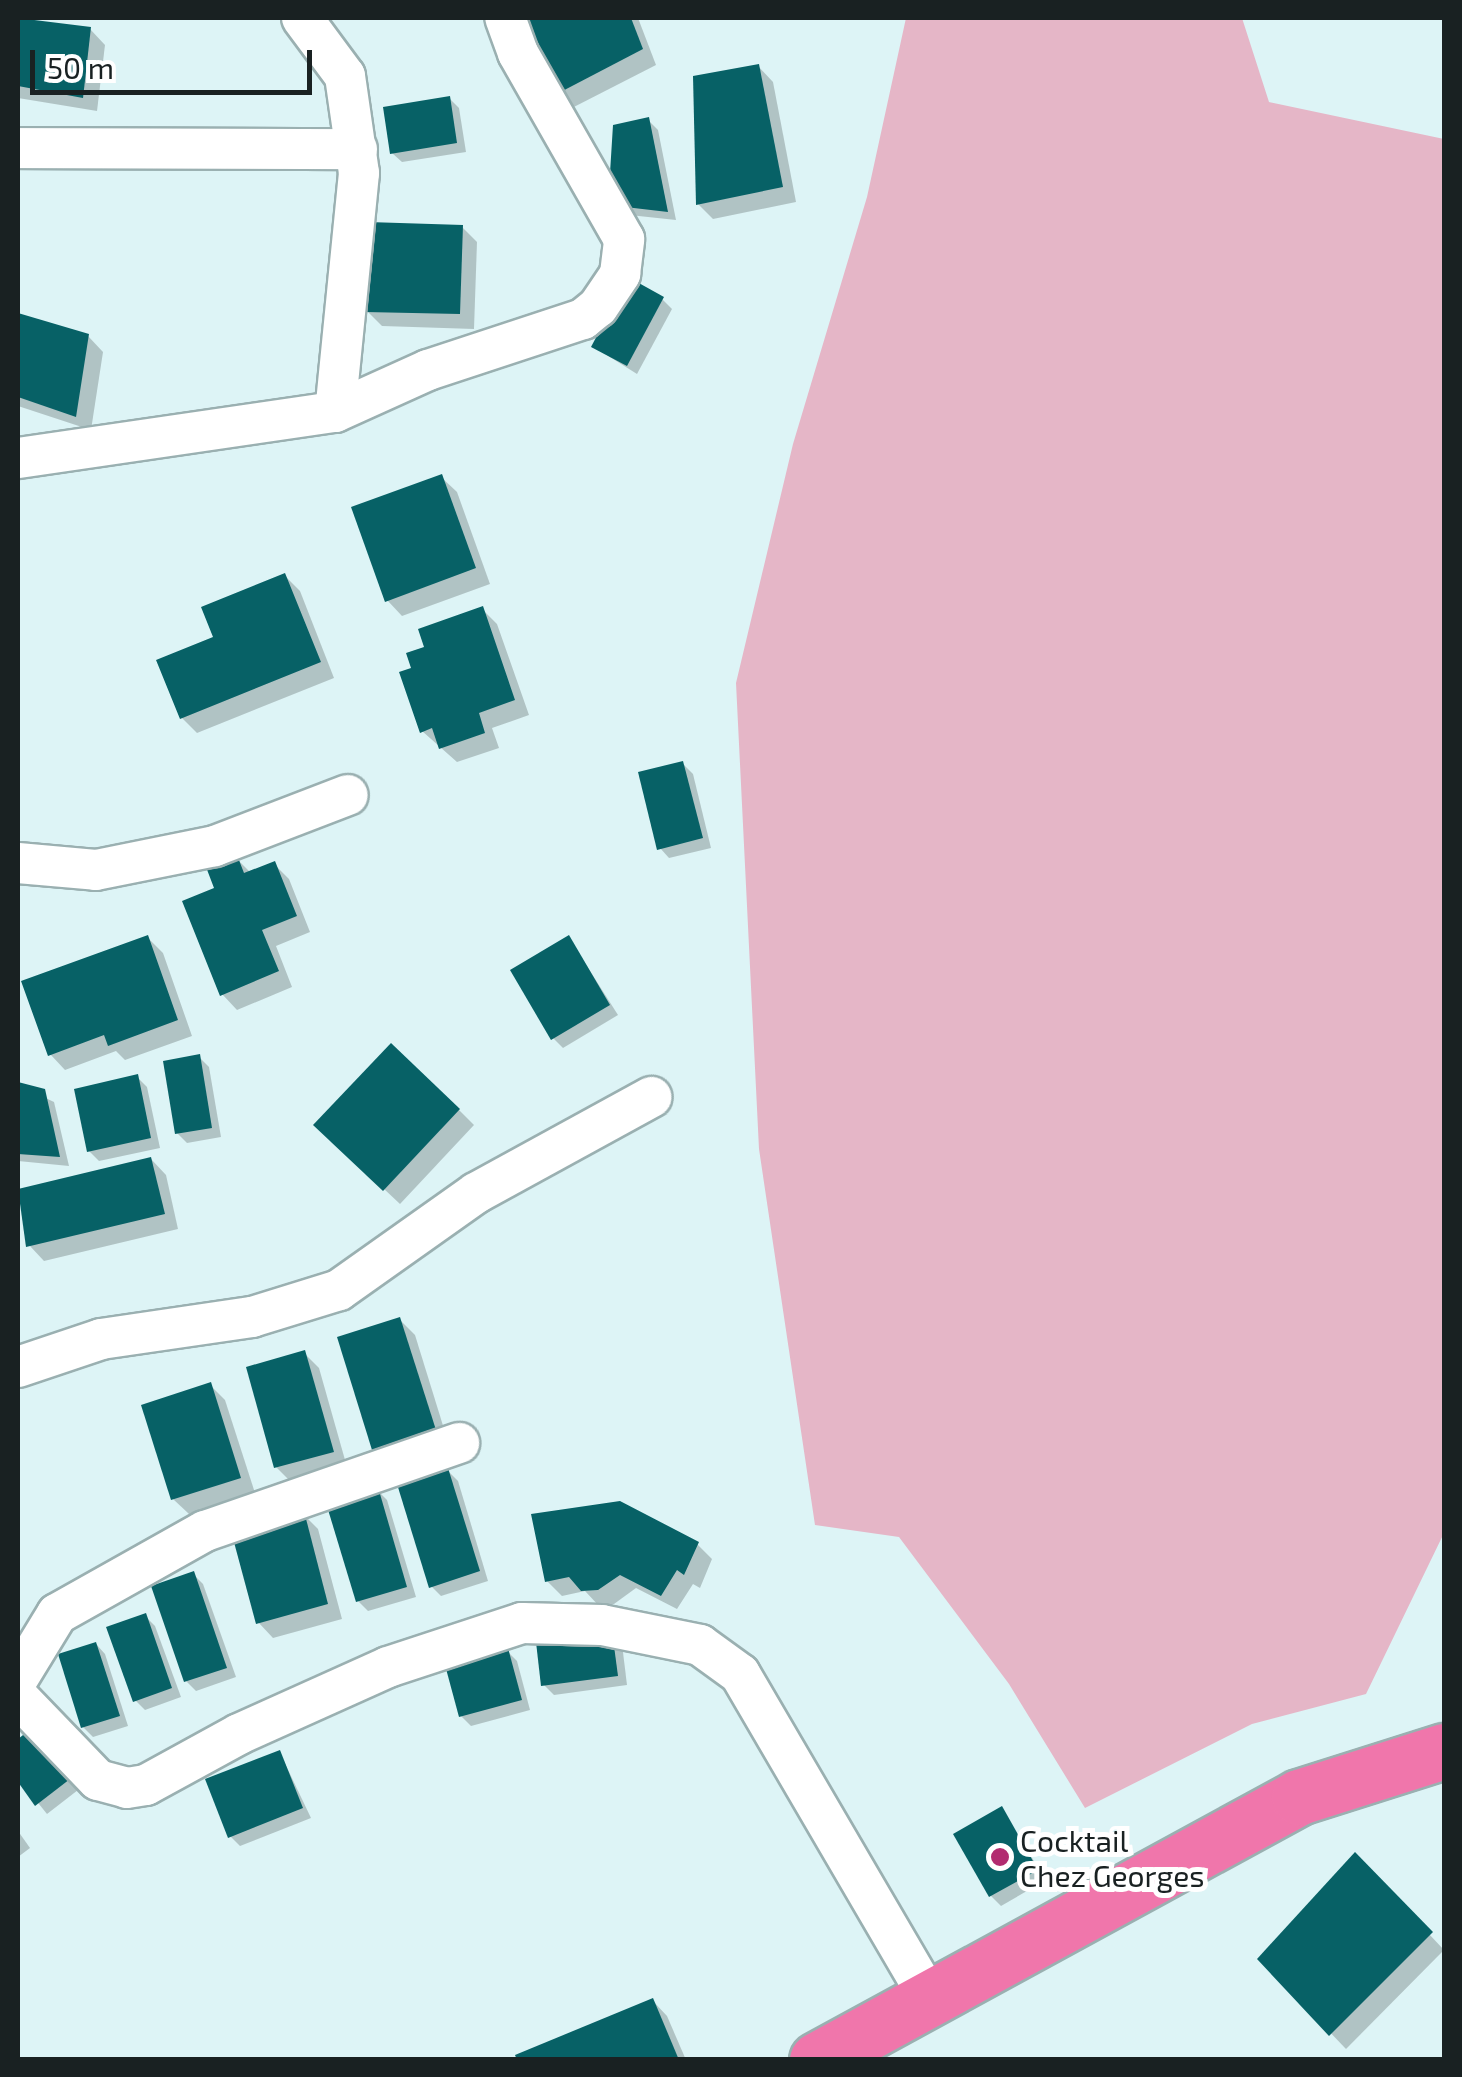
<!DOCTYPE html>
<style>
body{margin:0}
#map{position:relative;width:1462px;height:2077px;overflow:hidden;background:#ddf4f6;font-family:"Exo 2",sans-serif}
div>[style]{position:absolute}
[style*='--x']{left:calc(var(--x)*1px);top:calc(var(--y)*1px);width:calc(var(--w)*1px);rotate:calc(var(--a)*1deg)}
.green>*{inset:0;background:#e5b6c7}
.shadow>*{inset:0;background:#0003}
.building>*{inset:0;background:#076166}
.roads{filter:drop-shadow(2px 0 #9ab0b1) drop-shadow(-2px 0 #9ab0b1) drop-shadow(0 2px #9ab0b1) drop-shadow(0 -2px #9ab0b1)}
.minor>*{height:40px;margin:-20px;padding:0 20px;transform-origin:20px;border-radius:20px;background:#fff}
.highway>*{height:55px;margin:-27.5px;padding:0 27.5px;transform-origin:27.5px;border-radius:27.5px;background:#f076ab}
.dots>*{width:28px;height:28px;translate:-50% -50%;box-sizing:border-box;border:5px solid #fff;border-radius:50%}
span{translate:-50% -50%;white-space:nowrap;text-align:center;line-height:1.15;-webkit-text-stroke:10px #fff;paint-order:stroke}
.poi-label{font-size:30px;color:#192122}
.left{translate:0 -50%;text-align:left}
.frame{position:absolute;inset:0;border:20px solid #192122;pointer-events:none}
.scale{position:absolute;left:30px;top:50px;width:282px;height:45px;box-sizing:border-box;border:5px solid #192122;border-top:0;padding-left:12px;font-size:30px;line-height:35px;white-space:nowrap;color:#192122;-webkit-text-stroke:8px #fff;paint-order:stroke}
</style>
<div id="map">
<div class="green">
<div style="clip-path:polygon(906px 18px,1242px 18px,1269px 102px,1444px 139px,1444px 1533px,1366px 1694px,1252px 1724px,1085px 1808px,1009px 1684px,899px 1537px,815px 1525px,759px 1149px,736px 683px,793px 444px,867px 197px)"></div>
</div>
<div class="shadow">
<div style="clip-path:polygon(18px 18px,90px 29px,105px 45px,97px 111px,18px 98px)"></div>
<div style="clip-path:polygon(530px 18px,638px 18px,656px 65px,568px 110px,553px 95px)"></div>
<div style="clip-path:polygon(758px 66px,773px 82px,796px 202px,713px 219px,698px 204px)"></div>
<div style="clip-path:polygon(449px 98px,459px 108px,466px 152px,402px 162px,392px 153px)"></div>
<div style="clip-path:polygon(648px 120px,658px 130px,676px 220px,620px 214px)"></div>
<div style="clip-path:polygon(462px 227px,477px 242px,474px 329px,382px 326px,367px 311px)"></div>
<div style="clip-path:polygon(662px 299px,672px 309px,637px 374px,594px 347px)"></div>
<div style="clip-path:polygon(18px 316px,88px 336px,103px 352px,91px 430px,18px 406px)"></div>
<div style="clip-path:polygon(441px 477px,457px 492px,490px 584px,402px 616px,387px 600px)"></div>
<div style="clip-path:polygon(285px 576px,300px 591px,334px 678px,197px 733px,182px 718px,216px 639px)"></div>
<div style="clip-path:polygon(482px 609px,497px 624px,529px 715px,492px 728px,499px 748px,457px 762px,422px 731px,414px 669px,427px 648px)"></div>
<div style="clip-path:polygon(683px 764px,693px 774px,711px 848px,669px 858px,660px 848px)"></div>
<div style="clip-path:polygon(236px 858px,251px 873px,274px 864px,289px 879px,310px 932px,276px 946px,292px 987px,237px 1010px,222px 994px)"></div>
<div style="clip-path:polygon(148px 938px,163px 953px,192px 1036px,125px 1060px,116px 1051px,65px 1070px,50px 1054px)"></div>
<div style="clip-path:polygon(569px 938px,618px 1015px,563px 1048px,553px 1038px)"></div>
<div style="clip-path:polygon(199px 1057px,209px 1067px,221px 1137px,187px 1143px,177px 1133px)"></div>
<div style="clip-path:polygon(137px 1077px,147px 1087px,160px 1148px,99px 1161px,89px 1151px)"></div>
<div style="clip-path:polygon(18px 1085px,54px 1102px,69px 1166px,18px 1161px)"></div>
<div style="clip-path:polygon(459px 1110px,474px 1125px,400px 1204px,332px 1140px)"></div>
<div style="clip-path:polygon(151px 1159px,166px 1175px,178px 1229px,44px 1261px,29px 1245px,18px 1191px)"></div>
<div style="clip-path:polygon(400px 1320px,415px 1335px,449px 1445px,390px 1464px,375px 1449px)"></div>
<div style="clip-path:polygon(304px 1353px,319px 1368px,347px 1467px,291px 1482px,276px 1467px)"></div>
<div style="clip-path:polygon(210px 1385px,225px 1400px,255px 1493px,189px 1514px,173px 1499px)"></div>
<div style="clip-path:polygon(448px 1471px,458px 1481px,488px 1581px,441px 1596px,431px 1586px)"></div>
<div style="clip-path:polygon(377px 1490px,387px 1500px,416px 1597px,368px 1611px,358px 1601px)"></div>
<div style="clip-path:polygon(303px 1514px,318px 1529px,342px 1619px,273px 1638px,258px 1622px)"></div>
<div style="clip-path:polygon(697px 1544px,712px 1559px,700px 1588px,693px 1584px,677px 1609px,636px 1588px,614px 1604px,599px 1606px,585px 1591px,562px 1596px,547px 1581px)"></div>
<div style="clip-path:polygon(193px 1574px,203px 1584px,236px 1677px,196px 1691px,186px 1681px)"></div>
<div style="clip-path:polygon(145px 1616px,155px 1626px,181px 1697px,145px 1710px,135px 1700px)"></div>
<div style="clip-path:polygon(96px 1644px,105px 1654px,128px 1726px,93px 1737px,83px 1727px)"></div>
<div style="clip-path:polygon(622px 1644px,627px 1685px,554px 1695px,544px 1685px)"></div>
<div style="clip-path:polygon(507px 1651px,517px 1661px,530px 1710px,471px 1726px,461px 1716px)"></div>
<div style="clip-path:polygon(32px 1731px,78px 1790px,47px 1814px,18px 1778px,18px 1742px)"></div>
<div style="clip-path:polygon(280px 1753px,311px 1818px,240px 1846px,230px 1836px)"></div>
<div style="clip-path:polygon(1001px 1809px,1046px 1880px,1001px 1906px,991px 1896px)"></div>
<div style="clip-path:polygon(18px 1831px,30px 1848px,18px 1857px)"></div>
<div style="clip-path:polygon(1356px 1856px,1444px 1950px,1346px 2049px,1260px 1959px)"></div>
<div style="clip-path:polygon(652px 2000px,667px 2016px,686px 2060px,520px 2060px)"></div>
</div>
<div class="building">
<div style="clip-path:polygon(18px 18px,91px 27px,83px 98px,18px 86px)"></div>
<div style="clip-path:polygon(528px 18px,631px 18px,643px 49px,551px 97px)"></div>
<div style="clip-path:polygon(759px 64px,783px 187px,696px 205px,693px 76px)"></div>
<div style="clip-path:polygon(450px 96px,457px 143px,390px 154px,383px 107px)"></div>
<div style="clip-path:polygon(649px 117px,668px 212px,608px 205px,613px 125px)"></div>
<div style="clip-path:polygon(368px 222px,463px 225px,460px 314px,365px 312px)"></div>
<div style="clip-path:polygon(628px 277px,664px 297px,627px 366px,591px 347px)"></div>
<div style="clip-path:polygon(18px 313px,89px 334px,76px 417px,18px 397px)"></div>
<div style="clip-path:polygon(442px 474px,476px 568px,385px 602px,351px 507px)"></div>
<div style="clip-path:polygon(285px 573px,321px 662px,180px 719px,156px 660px,213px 637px,201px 607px)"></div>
<div style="clip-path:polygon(483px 606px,515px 700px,479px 713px,485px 733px,439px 749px,432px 728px,420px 733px,399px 672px,411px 668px,406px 653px,424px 647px,418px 629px)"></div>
<div style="clip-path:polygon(683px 761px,703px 838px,657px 850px,638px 772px)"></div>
<div style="clip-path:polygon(237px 855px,244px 873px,275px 861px,297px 916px,262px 930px,279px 971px,220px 996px,182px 901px,214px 888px,206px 867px)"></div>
<div style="clip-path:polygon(148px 935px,178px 1020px,108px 1046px,104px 1035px,48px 1056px,21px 981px)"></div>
<div style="clip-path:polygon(569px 935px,610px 1005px,551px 1040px,510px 970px)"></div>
<div style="clip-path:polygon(391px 1043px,460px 1109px,383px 1191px,313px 1125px)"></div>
<div style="clip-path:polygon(200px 1054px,212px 1128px,175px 1134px,163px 1061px)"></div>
<div style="clip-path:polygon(138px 1074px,151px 1138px,87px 1152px,74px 1089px)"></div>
<div style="clip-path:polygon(18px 1082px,45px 1089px,60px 1157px,18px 1154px)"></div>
<div style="clip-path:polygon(151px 1157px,165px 1214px,26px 1247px,18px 1189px)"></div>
<div style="clip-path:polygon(400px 1317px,436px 1430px,372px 1450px,337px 1337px)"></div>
<div style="clip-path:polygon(305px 1350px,334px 1452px,274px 1468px,246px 1367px)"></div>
<div style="clip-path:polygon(211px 1382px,241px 1478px,171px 1500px,141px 1405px)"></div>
<div style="clip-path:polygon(448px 1468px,480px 1571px,429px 1588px,397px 1484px)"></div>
<div style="clip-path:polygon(378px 1487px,407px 1587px,356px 1602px,326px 1503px)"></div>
<div style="clip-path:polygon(620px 1501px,699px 1542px,684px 1575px,677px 1570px,661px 1596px,620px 1575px,598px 1590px,581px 1591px,569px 1577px,545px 1582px,531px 1514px)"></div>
<div style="clip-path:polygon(304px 1511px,328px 1604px,256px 1624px,231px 1531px)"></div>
<div style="clip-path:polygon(194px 1571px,227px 1668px,184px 1682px,151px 1586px)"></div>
<div style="clip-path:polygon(146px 1613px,172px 1688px,133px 1702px,106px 1627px)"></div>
<div style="clip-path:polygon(612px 1631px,618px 1676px,541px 1686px,536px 1642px)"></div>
<div style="clip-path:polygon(96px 1642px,120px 1716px,81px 1728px,58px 1654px)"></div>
<div style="clip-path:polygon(508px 1648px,522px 1700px,459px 1717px,445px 1665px)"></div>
<div style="clip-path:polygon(32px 1728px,70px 1779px,35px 1806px,18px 1782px,18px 1739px)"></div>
<div style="clip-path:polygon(280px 1750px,303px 1808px,228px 1838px,205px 1779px)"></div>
<div style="clip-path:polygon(1002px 1806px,1038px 1870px,989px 1897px,953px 1834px)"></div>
<div style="clip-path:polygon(1355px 1852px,1433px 1932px,1329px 2036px,1257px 1959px)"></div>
<div style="clip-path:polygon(653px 1998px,679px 2060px,517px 2060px,515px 2055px)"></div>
</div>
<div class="roads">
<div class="minor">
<div style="--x:302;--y:18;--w:72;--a:53.4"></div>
<div style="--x:345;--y:76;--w:98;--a:81.8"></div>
<div style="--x:359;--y:173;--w:240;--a:95.7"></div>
<div style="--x:18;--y:148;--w:339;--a:0.2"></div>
<div style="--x:18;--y:458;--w:320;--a:-8.3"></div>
<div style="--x:335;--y:412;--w:102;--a:-24.3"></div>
<div style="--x:428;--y:370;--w:163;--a:-18.2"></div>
<div style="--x:583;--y:319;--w:19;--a:-39"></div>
<div style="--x:598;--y:307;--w:40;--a:-56"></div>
<div style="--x:620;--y:274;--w:35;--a:-83"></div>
<div style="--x:624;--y:239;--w:214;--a:-119.7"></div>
<div style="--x:518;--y:53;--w:37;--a:-110"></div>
<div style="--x:18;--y:863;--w:78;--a:5.1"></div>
<div style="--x:96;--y:870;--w:121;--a:-11.4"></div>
<div style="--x:215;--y:846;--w:142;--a:-21"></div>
<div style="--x:18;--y:1367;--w:88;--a:-18.6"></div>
<div style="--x:101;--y:1339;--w:153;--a:-8.3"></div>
<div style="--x:252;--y:1317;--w:91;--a:-17.2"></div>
<div style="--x:339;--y:1290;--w:168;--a:-35.3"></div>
<div style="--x:476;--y:1193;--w:200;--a:-28.7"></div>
<div style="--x:18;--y:1678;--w:75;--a:-58.6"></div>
<div style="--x:57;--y:1614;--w:170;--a:-29.3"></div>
<div style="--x:205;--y:1531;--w:269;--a:-19.1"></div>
<div style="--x:18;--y:1697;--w:115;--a:46.1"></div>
<div style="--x:98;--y:1780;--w:30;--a:15"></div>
<div style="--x:127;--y:1788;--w:19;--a:-9"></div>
<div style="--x:146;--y:1785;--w:106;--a:-28.7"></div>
<div style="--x:239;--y:1734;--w:163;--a:-24.2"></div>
<div style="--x:388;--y:1667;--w:141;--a:-18.2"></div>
<div style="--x:522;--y:1623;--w:80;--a:1.4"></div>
<div style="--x:602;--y:1625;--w:100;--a:11.5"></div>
<div style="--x:700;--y:1645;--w:49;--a:35.9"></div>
<div style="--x:740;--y:1674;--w:376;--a:59.7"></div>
</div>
<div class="highway">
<div style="--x:817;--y:2060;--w:549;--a:-28.62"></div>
<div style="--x:1299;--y:1797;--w:152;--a:-17.6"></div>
</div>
</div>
<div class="dots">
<div style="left:1000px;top:1857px;background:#b22c70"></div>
</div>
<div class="poi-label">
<span class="left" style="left:1020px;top:1857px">Cocktail<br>Chez Georges</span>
</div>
<div class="frame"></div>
<div class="scale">50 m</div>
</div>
